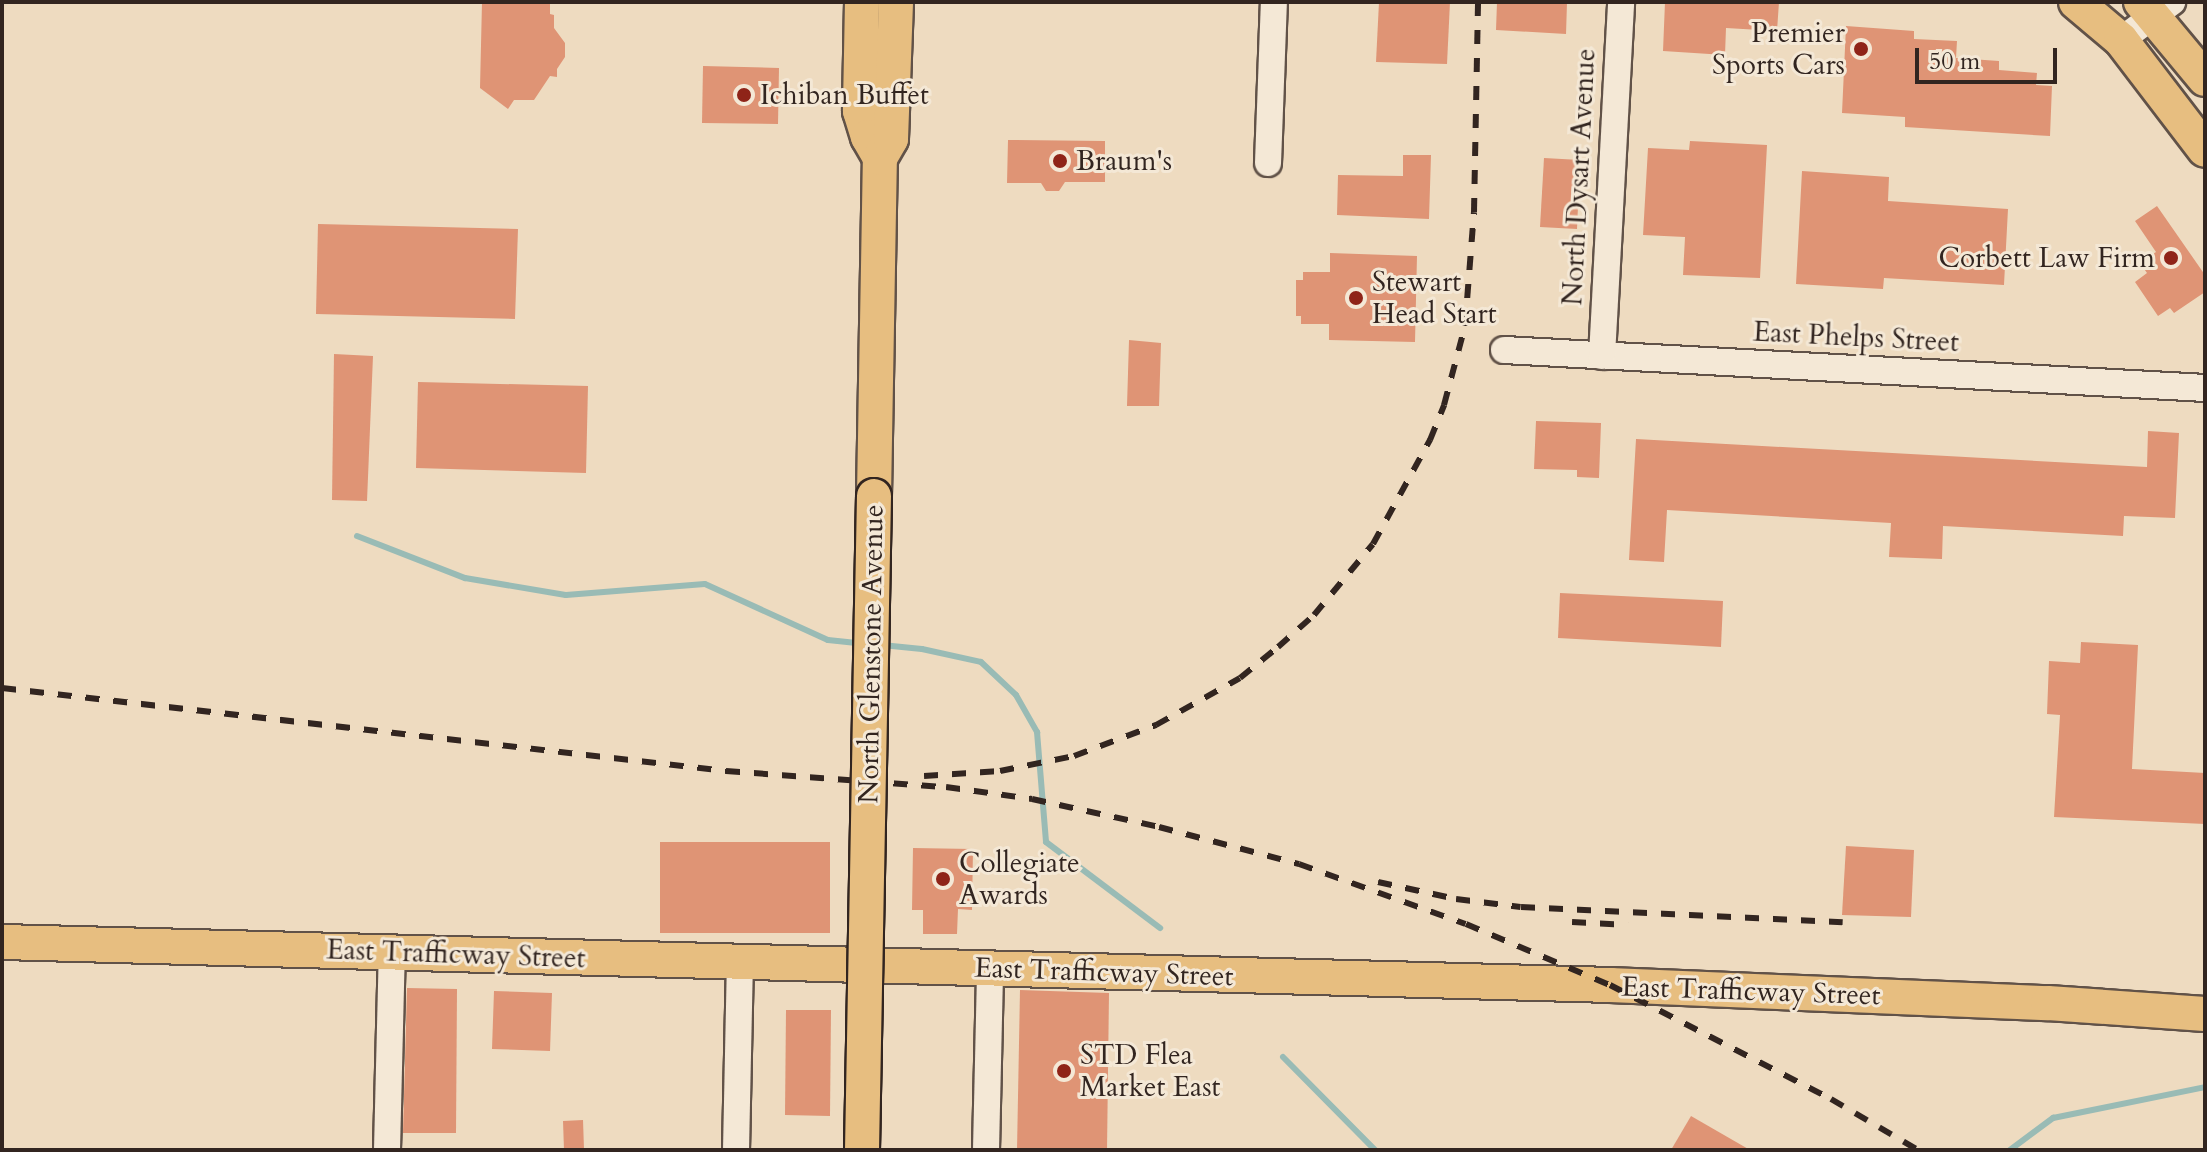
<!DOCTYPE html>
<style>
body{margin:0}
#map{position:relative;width:2207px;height:1152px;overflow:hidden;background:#eedbc0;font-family:Cardo,serif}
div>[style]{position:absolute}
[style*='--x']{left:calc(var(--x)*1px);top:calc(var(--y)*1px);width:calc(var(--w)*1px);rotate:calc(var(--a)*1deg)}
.stream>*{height:6px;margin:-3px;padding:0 3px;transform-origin:3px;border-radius:3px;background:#99bbb5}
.building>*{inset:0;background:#df9475}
.roads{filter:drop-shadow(2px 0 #615248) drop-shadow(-2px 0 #615248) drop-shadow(0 2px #615248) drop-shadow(0 -2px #615248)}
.minor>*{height:26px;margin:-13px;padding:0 13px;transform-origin:13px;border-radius:13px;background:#f4e8d6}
.major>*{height:34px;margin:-17px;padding:0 17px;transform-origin:17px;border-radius:17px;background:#e7be80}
.rail>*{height:6px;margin-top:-3px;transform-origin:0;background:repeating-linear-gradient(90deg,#322520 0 14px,transparent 0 28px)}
.bridges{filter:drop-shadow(2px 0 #322520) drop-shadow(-2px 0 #322520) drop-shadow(0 2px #322520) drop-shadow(0 -2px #322520)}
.major-bridge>*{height:34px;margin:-17px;padding:0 17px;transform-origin:17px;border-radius:17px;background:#e7be80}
.dots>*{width:22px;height:22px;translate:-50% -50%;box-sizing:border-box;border:4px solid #f4e8d6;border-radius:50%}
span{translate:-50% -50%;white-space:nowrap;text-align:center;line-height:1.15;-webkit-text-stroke:6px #f4e8d6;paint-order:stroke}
.poi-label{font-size:28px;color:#322520}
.right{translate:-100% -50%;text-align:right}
.left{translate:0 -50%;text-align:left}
.street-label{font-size:28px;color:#322520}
.frame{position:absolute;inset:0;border:4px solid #322520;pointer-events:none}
.scale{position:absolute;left:1915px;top:48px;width:142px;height:36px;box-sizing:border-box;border:4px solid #322520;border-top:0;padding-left:10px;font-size:24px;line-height:28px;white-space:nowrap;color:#322520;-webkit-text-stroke:6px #f4e8d6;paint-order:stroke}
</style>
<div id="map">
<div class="stream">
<div style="--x:357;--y:536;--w:116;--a:21.3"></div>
<div style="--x:465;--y:578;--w:102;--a:9.6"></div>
<div style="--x:566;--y:595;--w:139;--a:-4.5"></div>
<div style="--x:705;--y:584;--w:135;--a:24.5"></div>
<div style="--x:828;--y:640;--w:31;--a:6"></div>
<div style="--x:882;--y:645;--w:40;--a:5.7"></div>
<div style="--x:922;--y:649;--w:60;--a:12.4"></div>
<div style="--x:981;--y:662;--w:48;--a:43.3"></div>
<div style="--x:1016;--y:695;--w:43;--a:60.4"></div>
<div style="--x:1037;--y:732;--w:110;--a:85.3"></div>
<div style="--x:1046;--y:842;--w:143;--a:37"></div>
<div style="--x:1283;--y:1057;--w:131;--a:45.3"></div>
<div style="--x:2010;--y:1150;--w:54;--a:-36.7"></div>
<div style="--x:2053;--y:1118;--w:155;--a:-11.5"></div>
</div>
<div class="building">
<div style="clip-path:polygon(482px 2px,550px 2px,550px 14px,554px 15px,554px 28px,565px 43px,565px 57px,557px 69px,557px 77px,550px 76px,534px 100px,514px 100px,508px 109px,480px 88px)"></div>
<div style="clip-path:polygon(1379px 2px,1450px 2px,1447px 64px,1376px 62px)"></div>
<div style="clip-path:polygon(1497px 2px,1567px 2px,1566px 34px,1496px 30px)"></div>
<div style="clip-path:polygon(1665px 2px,1779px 2px,1777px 31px,1726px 28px,1725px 55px,1663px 51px)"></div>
<div style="clip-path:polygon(1846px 26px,1914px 31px,1914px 39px,1957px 41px,1956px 58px,1999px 61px,1999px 70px,2037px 73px,2036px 85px,2052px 86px,2050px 136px,1905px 127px,1905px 117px,1842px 113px)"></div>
<div style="clip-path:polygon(703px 66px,779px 68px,778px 124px,702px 123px)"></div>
<div style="clip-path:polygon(1008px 140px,1105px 141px,1105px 182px,1065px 182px,1059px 191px,1046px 191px,1041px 183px,1007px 183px)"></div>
<div style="clip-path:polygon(1690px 141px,1767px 145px,1760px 278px,1683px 275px,1685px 237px,1643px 235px,1648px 148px,1689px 150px)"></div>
<div style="clip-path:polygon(1403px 155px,1431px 155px,1429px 219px,1337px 215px,1338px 175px,1403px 176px)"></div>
<div style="clip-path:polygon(1544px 158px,1580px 160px,1577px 229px,1540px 227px)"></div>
<div style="clip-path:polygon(1802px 171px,1889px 177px,1888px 201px,2008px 209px,2004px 285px,1884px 278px,1883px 289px,1796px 284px)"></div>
<div style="clip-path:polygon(2157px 206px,2205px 275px,2205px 292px,2174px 313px,2170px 308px,2158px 316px,2135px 282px,2147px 273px,2140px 263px,2156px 252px,2135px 221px)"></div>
<div style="clip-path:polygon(318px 224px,518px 229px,515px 319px,316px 314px)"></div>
<div style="clip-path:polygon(1330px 253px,1417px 256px,1415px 342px,1329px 340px,1329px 324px,1301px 324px,1301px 316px,1296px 316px,1296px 280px,1303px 280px,1303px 272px,1330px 272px)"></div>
<div style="clip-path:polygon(1129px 340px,1161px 343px,1159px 406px,1127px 406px)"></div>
<div style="clip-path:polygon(334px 354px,373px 356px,367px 501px,332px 500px)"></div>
<div style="clip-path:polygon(418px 382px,588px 386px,586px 473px,416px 468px)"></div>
<div style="clip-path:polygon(1536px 421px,1601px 423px,1599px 478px,1577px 477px,1577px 470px,1534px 469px)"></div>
<div style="clip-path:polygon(2148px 431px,2179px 433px,2175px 518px,2124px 516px,2123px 536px,1943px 526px,1942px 559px,1889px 557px,1891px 523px,1667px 510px,1664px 562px,1629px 560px,1636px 439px,2147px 467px)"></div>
<div style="clip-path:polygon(1560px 593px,1723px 601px,1721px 647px,1558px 638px)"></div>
<div style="clip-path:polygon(2081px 642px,2138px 645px,2132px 769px,2205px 773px,2205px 824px,2054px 817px,2060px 715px,2047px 714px,2049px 661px,2080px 663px)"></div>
<div style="clip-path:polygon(660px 842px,830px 842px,830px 933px,660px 933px)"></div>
<div style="clip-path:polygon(1846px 846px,1914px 850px,1911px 917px,1842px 915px)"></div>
<div style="clip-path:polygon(913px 848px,973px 849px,972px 910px,958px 909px,957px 934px,923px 934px,923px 910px,912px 910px)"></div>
<div style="clip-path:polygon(407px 988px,457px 989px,456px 1133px,403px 1133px)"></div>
<div style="clip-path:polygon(1020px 990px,1109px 993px,1107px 1150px,1017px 1150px)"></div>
<div style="clip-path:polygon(494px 991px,552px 993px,550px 1051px,492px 1049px)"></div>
<div style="clip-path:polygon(786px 1010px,831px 1010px,830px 1116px,785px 1115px)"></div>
<div style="clip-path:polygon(1691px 1116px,1750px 1150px,1671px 1150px)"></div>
<div style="clip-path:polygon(583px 1120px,584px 1149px,564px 1150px,563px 1121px)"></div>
</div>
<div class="roads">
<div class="minor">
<div style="--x:2121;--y:40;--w:64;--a:-36.7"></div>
<div style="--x:1268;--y:163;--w:161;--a:-87.9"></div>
<div style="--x:1504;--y:350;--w:702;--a:3.1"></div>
<div style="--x:1602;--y:356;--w:355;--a:-86.9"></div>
<div style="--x:387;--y:1150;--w:198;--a:-88.6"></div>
<div style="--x:736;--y:1150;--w:188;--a:-88.8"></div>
<div style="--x:986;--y:1150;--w:181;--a:-88.7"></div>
</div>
<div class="major">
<div style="--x:862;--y:2;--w:109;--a:91.1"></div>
<div style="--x:860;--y:111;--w:27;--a:73"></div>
<div style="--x:868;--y:137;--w:24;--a:60"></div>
<div style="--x:2076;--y:2;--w:59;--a:40.2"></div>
<div style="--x:2121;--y:40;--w:138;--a:52.6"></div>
<div style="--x:2141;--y:2;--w:100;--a:50.3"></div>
<div style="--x:874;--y:496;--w:338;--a:-89"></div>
<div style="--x:880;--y:158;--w:22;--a:-60"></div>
<div style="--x:891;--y:139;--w:137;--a:-87.9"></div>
<div style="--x:2;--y:942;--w:1609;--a:1.53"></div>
<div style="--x:1610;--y:985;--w:438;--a:2.4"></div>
<div style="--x:2048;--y:1003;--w:157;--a:4"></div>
</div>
</div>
<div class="rail">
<div style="--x:2;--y:688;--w:729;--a:6.54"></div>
<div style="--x:726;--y:771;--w:221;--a:4.2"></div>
<div style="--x:946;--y:787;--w:87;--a:7.9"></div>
<div style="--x:1032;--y:799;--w:130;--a:12.4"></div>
<div style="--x:1159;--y:827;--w:145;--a:14.8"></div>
<div style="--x:1299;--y:864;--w:177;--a:19.8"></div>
<div style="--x:1466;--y:924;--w:156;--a:23"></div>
<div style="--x:1610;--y:985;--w:249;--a:27.3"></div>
<div style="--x:1831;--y:1099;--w:101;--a:30.4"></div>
<div style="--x:924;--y:776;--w:76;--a:-3.8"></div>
<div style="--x:1000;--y:771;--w:76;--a:-11.5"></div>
<div style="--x:1074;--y:756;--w:88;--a:-20.7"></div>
<div style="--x:1156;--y:725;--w:96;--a:-29.2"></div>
<div style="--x:1240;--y:678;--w:49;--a:-39.2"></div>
<div style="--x:1278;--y:647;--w:48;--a:-41.6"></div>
<div style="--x:1314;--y:615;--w:92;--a:-50.3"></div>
<div style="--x:1373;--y:544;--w:119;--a:-61.3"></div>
<div style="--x:1430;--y:440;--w:38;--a:-68"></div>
<div style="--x:1444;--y:405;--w:82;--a:-75.1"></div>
<div style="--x:1465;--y:326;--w:114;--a:-85.5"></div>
<div style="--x:1474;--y:212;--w:210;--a:-88.9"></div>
<div style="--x:1378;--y:882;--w:80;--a:12.3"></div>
<div style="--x:1456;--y:899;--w:65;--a:7"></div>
<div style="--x:1521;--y:907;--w:322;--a:2.7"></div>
<div style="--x:1572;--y:922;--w:56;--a:3.1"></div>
</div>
<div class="bridges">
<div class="major-bridge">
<div style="--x:862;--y:1150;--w:654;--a:-88.95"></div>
</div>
</div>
<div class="dots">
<div style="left:1861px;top:49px;background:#8f2418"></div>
<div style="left:744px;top:95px;background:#8f2418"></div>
<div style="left:1060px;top:161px;background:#8f2418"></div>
<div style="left:2171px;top:258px;background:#8f2418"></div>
<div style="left:1356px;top:298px;background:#8f2418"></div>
<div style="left:943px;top:879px;background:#8f2418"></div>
<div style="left:1064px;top:1071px;background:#8f2418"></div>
</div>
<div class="poi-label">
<span class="right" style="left:1845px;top:49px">Premier<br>Sports Cars</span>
<span class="left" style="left:760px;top:95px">Ichiban Buffet</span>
<span class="left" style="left:1076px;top:161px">Braum's</span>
<span class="right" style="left:2155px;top:258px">Corbett Law Firm</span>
<span class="left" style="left:1372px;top:298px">Stewart<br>Head Start</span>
<span class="left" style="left:959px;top:879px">Collegiate<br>Awards</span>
<span class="left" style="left:1080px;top:1071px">STD Flea<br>Market East</span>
</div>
<div class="street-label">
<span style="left:1579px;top:177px;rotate:-87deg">North Dysart Avenue</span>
<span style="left:1856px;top:337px;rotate:3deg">East Phelps Street</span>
<span style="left:871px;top:654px;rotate:-89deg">North Glenstone Avenue</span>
<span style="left:456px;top:954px;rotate:2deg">East Trafficway Street</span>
<span style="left:1104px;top:972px;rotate:2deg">East Trafficway Street</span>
<span style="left:1751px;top:991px;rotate:2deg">East Trafficway Street</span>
</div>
<div class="frame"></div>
<div class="scale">50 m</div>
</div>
